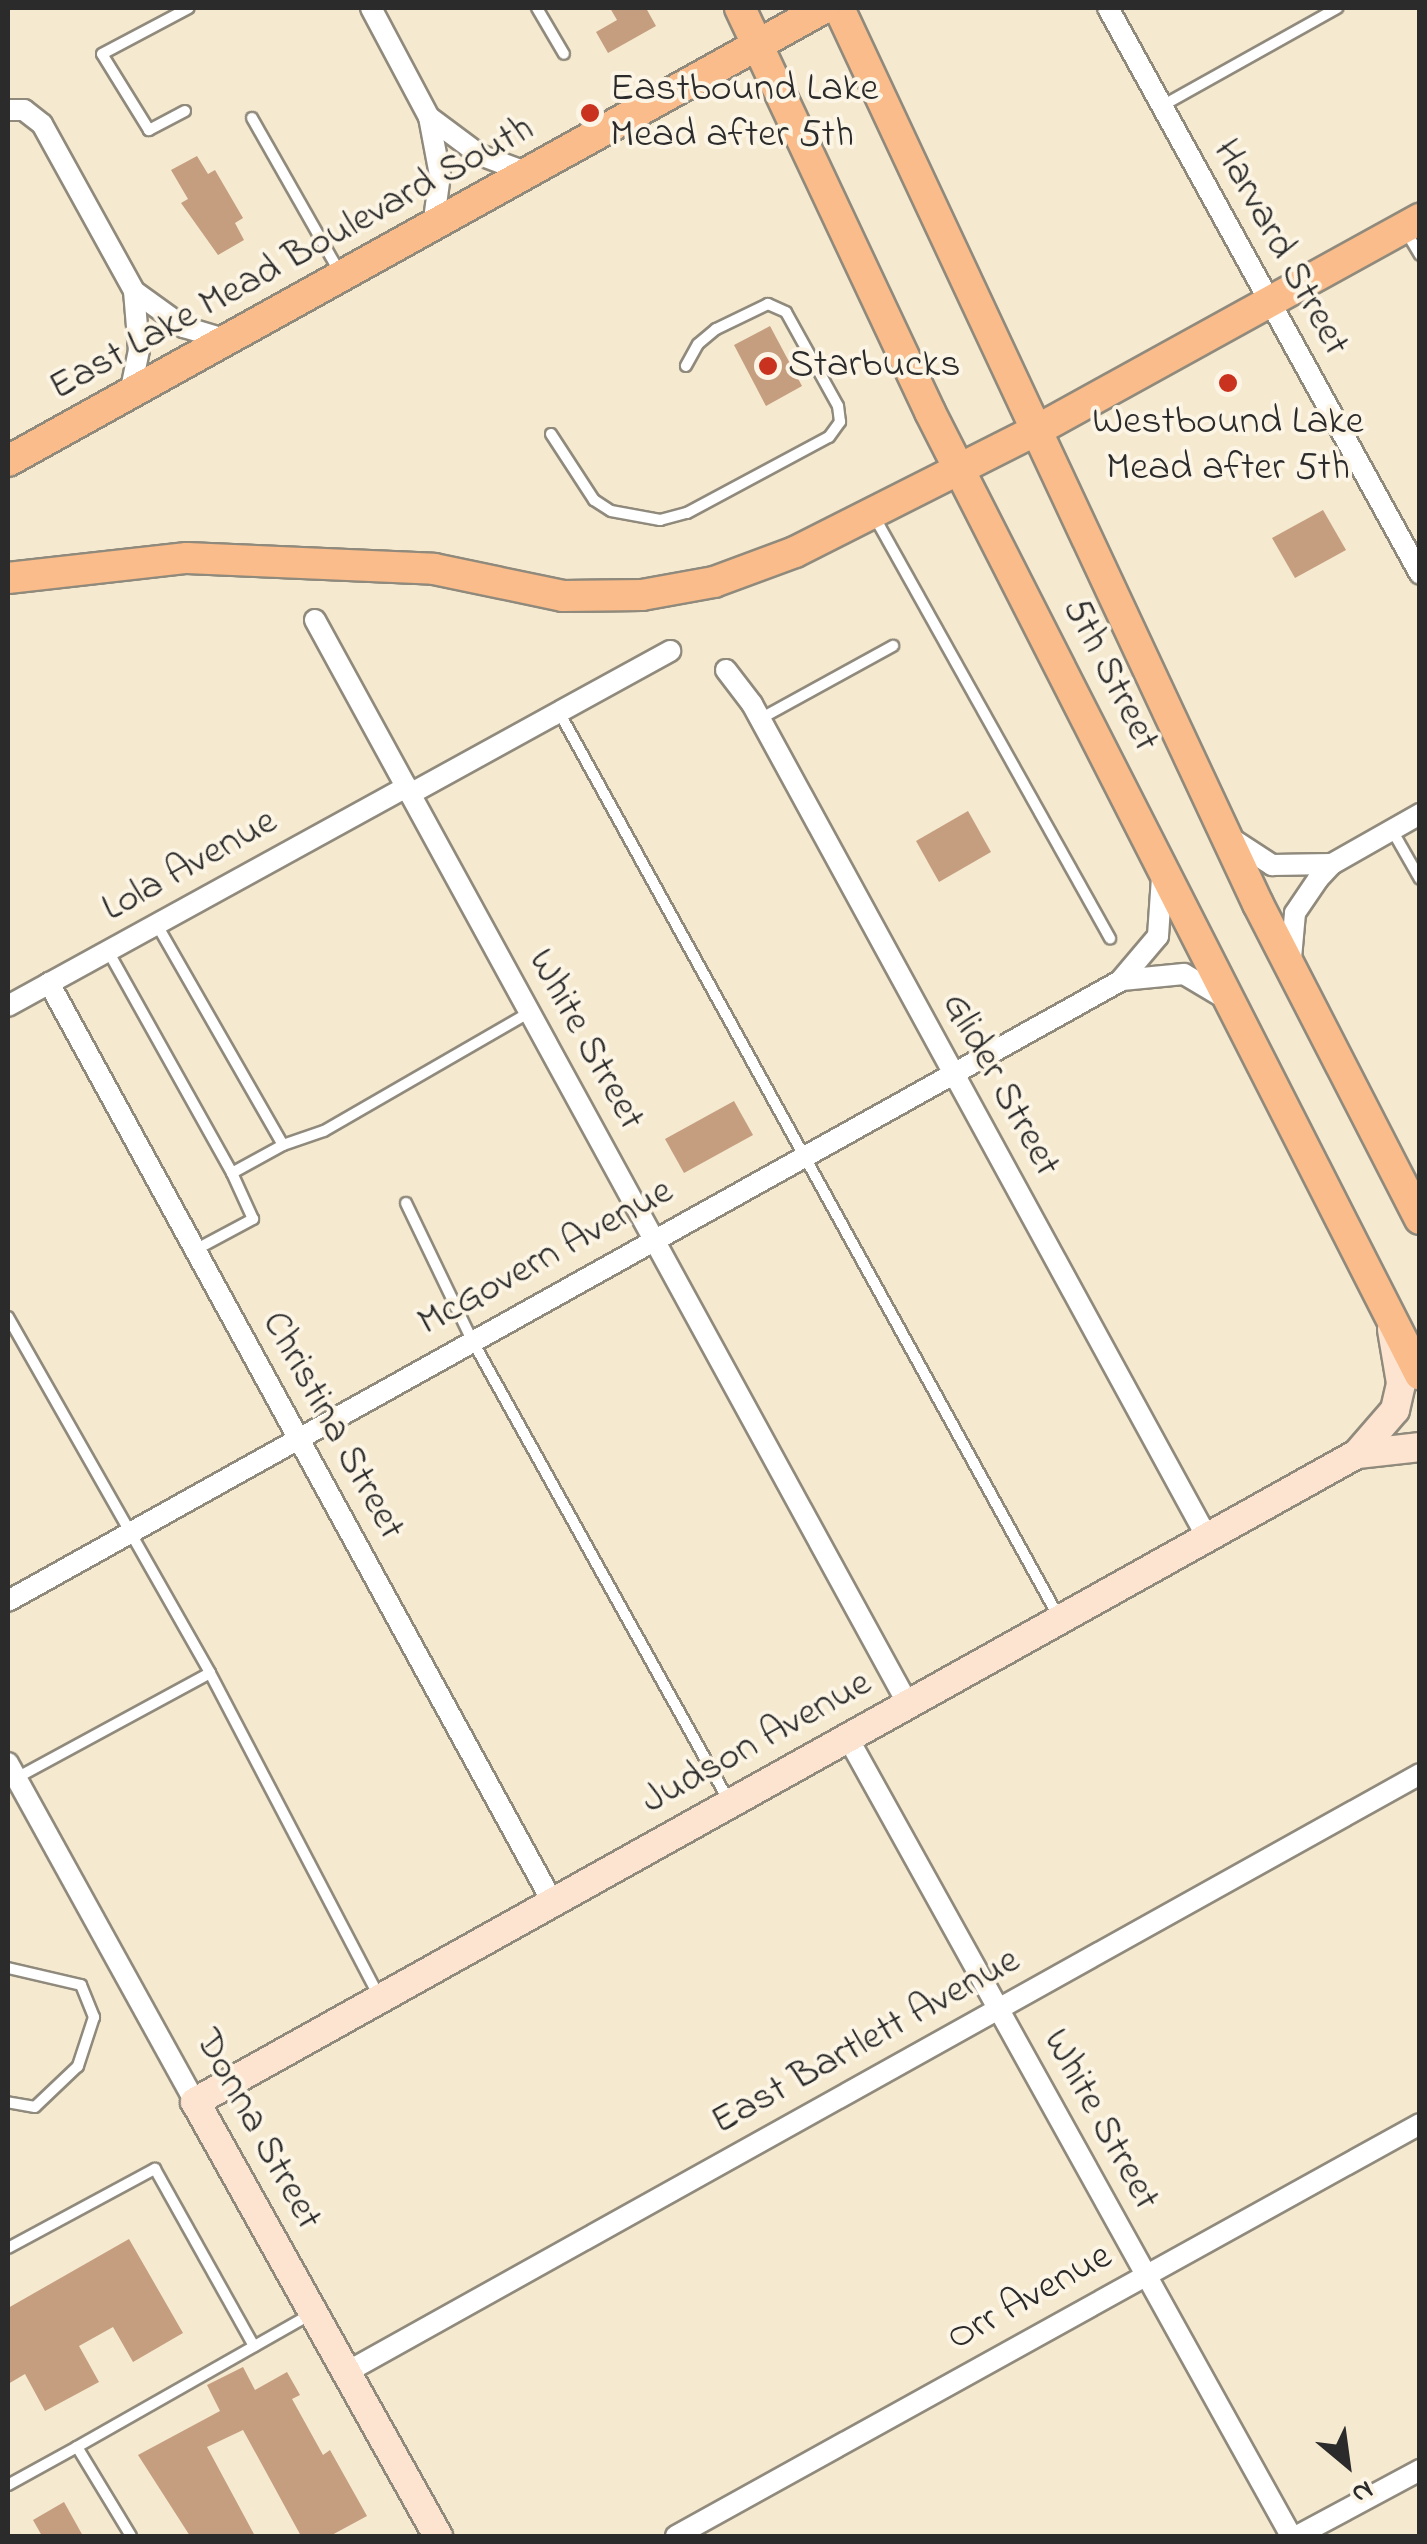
<!DOCTYPE html>
<style>
body{margin:0}
#map{position:relative;width:1427px;height:2544px;overflow:hidden;background:#f5e9cf;font-family:"Indie Flower",sans-serif}
div>[style]{position:absolute}
[style*='--x']{left:calc(var(--x)*1px);top:calc(var(--y)*1px);width:calc(var(--w)*1px);rotate:calc(var(--a)*1deg)}
.building>*{inset:0;background:#c59e7f}
.roads{filter:drop-shadow(2px 0 #908a7d) drop-shadow(-2px 0 #908a7d) drop-shadow(0 2px #908a7d) drop-shadow(0 -2px #908a7d)}
.lane>*{height:10px;margin:-5px;padding:0 5px;transform-origin:5px;border-radius:5px;background:#fff}
.street>*{height:20px;margin:-10px;padding:0 10px;transform-origin:10px;border-radius:10px;background:#fff}
.secondary>*{height:28px;margin:-14px;padding:0 14px;transform-origin:14px;border-radius:14px;background:#fde4d0}
.primary>*{height:30px;margin:-15px;padding:0 15px;transform-origin:15px;border-radius:15px;background:#f9bc8a}
.dots>*{width:28px;height:28px;translate:-50% -50%;box-sizing:border-box;border:5px solid #fcf5e5;border-radius:50%}
span{translate:-50% -50%;white-space:nowrap;text-align:center;line-height:1.15;-webkit-text-stroke:8px #fcf5e5;paint-order:stroke}
.poi-label{font-size:40px;color:#2b2b2b}
.left{translate:0 -50%;text-align:left}
.street-label{font-size:40px;color:#2b2b2b}
.frame{position:absolute;inset:0;border:10px solid #2b2b2b;pointer-events:none}
.north{position:absolute;left:1297px;top:2414px;width:100px;height:100px;-webkit-text-stroke:8px #fcf5e5;paint-order:stroke;rotate:151deg;font-size:28px;font-weight:700;line-height:40px;text-align:center;color:#2b2b2b}
.north::after{content:'';display:block;margin:auto;width:35px;height:45px;background:#2b2b2b;clip-path:polygon(50% 0,100% 100%,50% 72%,0 100%)}
</style>
<div id="map">
<div class="building">
<div style="clip-path:polygon(610px 8px,646px 8px,656px 26px,608px 53px,596px 32px,617px 20px)"></div>
<div style="clip-path:polygon(197px 156px,208px 174px,215px 170px,243px 218px,235px 223px,244px 240px,218px 255px,181px 203px,188px 199px,171px 170px)"></div>
<div style="clip-path:polygon(770px 326px,802px 386px,766px 406px,734px 345px)"></div>
<div style="clip-path:polygon(1323px 510px,1346px 550px,1295px 578px,1272px 538px)"></div>
<div style="clip-path:polygon(968px 811px,991px 852px,939px 882px,916px 841px)"></div>
<div style="clip-path:polygon(734px 1101px,753px 1135px,684px 1173px,665px 1139px)"></div>
<div style="clip-path:polygon(129px 2239px,183px 2333px,133px 2362px,113px 2327px,79px 2346px,99px 2382px,45px 2411px,25px 2374px,8px 2384px,8px 2308px)"></div>
<div style="clip-path:polygon(243px 2367px,255px 2390px,287px 2372px,300px 2395px,292px 2399px,323px 2455px,330px 2450px,367px 2516px,330px 2536px,301px 2536px,243px 2430px,207px 2447px,255px 2536px,190px 2536px,138px 2455px,220px 2411px,207px 2385px)"></div>
<div style="clip-path:polygon(64px 2502px,83px 2536px,42px 2536px,33px 2520px)"></div>
</div>
<div class="roads">
<div class="lane">
<div style="--x:537;--y:8;--w:53;--a:59.6"></div>
<div style="--x:1162;--y:106;--w:201;--a:-29.2"></div>
<div style="--x:185;--y:111;--w:41;--a:152.2"></div>
<div style="--x:149;--y:130;--w:89;--a:-121.7"></div>
<div style="--x:102;--y:54;--w:98;--a:-27.9"></div>
<div style="--x:252;--y:118;--w:176;--a:60.4"></div>
<div style="--x:1405;--y:230;--w:29;--a:59"></div>
<div style="--x:551;--y:434;--w:79;--a:56.9"></div>
<div style="--x:594;--y:500;--w:20;--a:33"></div>
<div style="--x:611;--y:511;--w:50;--a:10.4"></div>
<div style="--x:660;--y:520;--w:28;--a:-15"></div>
<div style="--x:687;--y:513;--w:161;--a:-28.2"></div>
<div style="--x:829;--y:437;--w:19;--a:-54"></div>
<div style="--x:840;--y:422;--w:16;--a:-97"></div>
<div style="--x:838;--y:406;--w:107;--a:-119"></div>
<div style="--x:786;--y:312;--w:20;--a:-156"></div>
<div style="--x:768;--y:304;--w:58;--a:154.3"></div>
<div style="--x:716;--y:329;--w:23;--a:140"></div>
<div style="--x:698;--y:344;--w:25;--a:119"></div>
<div style="--x:874;--y:516;--w:484;--a:60.8"></div>
<div style="--x:559;--y:712;--w:1036;--a:61.09"></div>
<div style="--x:760;--y:719;--w:152;--a:-28.8"></div>
<div style="--x:1392;--y:830;--w:56;--a:60.3"></div>
<div style="--x:108;--y:951;--w:254;--a:60.8"></div>
<div style="--x:232;--y:1173;--w:58;--a:-28.8"></div>
<div style="--x:283;--y:1145;--w:254;--a:-119.8"></div>
<div style="--x:283;--y:1145;--w:43;--a:-18.9"></div>
<div style="--x:324;--y:1131;--w:238;--a:-30"></div>
<div style="--x:406;--y:1203;--w:152;--a:64.3"></div>
<div style="--x:472;--y:1340;--w:530;--a:60.87"></div>
<div style="--x:195;--y:1250;--w:66;--a:-28.1"></div>
<div style="--x:253;--y:1219;--w:51;--a:-114.5"></div>
<div style="--x:8;--y:1317;--w:409;--a:60.4"></div>
<div style="--x:210;--y:1673;--w:220;--a:151.5"></div>
<div style="--x:210;--y:1673;--w:363;--a:62.4"></div>
<div style="--x:8;--y:1968;--w:75;--a:13.1"></div>
<div style="--x:81;--y:1985;--w:35;--a:68"></div>
<div style="--x:94;--y:2017;--w:52;--a:108.1"></div>
<div style="--x:78;--y:2066;--w:59;--a:136.4"></div>
<div style="--x:35;--y:2107;--w:27;--a:-170"></div>
<div style="--x:8;--y:2248;--w:167;--a:-28.3"></div>
<div style="--x:155;--y:2169;--w:203;--a:60.8"></div>
<div style="--x:8;--y:2485;--w:79;--a:-28.8"></div>
<div style="--x:131;--y:2536;--w:104;--a:-121.2"></div>
<div style="--x:77;--y:2447;--w:269;--a:-29.6"></div>
</div>
<div class="street">
<div style="--x:371;--y:8;--w:123;--a:62"></div>
<div style="--x:429;--y:117;--w:59;--a:79.3"></div>
<div style="--x:440;--y:175;--w:52;--a:97.7"></div>
<div style="--x:1108;--y:8;--w:646;--a:61.13"></div>
<div style="--x:8;--y:110;--w:16;--a:0"></div>
<div style="--x:24;--y:110;--w:23;--a:38"></div>
<div style="--x:42;--y:124;--w:191;--a:61.1"></div>
<div style="--x:134;--y:291;--w:59;--a:85.2"></div>
<div style="--x:139;--y:350;--w:45;--a:101.6"></div>
<div style="--x:429;--y:117;--w:64;--a:36.7"></div>
<div style="--x:480;--y:155;--w:51;--a:20.6"></div>
<div style="--x:134;--y:291;--w:62;--a:35.8"></div>
<div style="--x:184;--y:327;--w:45;--a:16.8"></div>
<div style="--x:315;--y:620;--w:1236;--a:61.32"></div>
<div style="--x:726;--y:670;--w:43;--a:52.6"></div>
<div style="--x:752;--y:704;--w:949;--a:61.36"></div>
<div style="--x:410;--y:794;--w:297;--a:-28.8"></div>
<div style="--x:1232;--y:839;--w:48;--a:33"></div>
<div style="--x:1272;--y:865;--w:60;--a:-1"></div>
<div style="--x:1291;--y:958;--w:45;--a:-84.9"></div>
<div style="--x:1295;--y:913;--w:41;--a:-55.9"></div>
<div style="--x:1318;--y:879;--w:21;--a:-47"></div>
<div style="--x:1332;--y:864;--w:101;--a:-29.6"></div>
<div style="--x:1122;--y:980;--w:62;--a:-5.5"></div>
<div style="--x:1184;--y:974;--w:43;--a:30.7"></div>
<div style="--x:49;--y:983;--w:1049;--a:61.28"></div>
<div style="--x:8;--y:1006;--w:455;--a:-28.8"></div>
<div style="--x:8;--y:1601;--w:1273;--a:-29.14"></div>
<div style="--x:1120;--y:981;--w:59;--a:-49.8"></div>
<div style="--x:1158;--y:936;--w:59;--a:-86.1"></div>
<div style="--x:848;--y:1738;--w:913;--a:60.96"></div>
<div style="--x:8;--y:1763;--w:387;--a:61.1"></div>
<div style="--x:347;--y:2372;--w:1228;--a:-29.13"></div>
<div style="--x:676;--y:2536;--w:850;--a:-28.98"></div>
<div style="--x:1297;--y:2536;--w:140;--a:-28.2"></div>
</div>
<div class="secondary">
<div style="--x:1358;--y:1454;--w:62;--a:-6.4"></div>
<div style="--x:438;--y:2536;--w:497;--a:-119.2"></div>
<div style="--x:195;--y:2102;--w:1330;--a:-29.15"></div>
<div style="--x:1357;--y:1454;--w:58;--a:-49.2"></div>
<div style="--x:1395;--y:1410;--w:28;--a:-77"></div>
<div style="--x:1401;--y:1383;--w:54;--a:-99.6"></div>
</div>
<div class="primary">
<div style="--x:740;--y:8;--w:446;--a:64.8"></div>
<div style="--x:930;--y:412;--w:1080;--a:63.03"></div>
<div style="--x:839;--y:8;--w:989;--a:64.94"></div>
<div style="--x:1258;--y:904;--w:354;--a:62.8"></div>
<div style="--x:8;--y:461;--w:933;--a:-29.04"></div>
<div style="--x:8;--y:578;--w:180;--a:-6.4"></div>
<div style="--x:187;--y:558;--w:247;--a:2.5"></div>
<div style="--x:434;--y:569;--w:132;--a:11.8"></div>
<div style="--x:563;--y:596;--w:79;--a:-0.7"></div>
<div style="--x:642;--y:595;--w:73;--a:-10.2"></div>
<div style="--x:714;--y:582;--w:86;--a:-20.3"></div>
<div style="--x:795;--y:552;--w:273;--a:-26.8"></div>
<div style="--x:1039;--y:429;--w:435;--a:-28.9"></div>
</div>
</div>
<div class="dots">
<div style="left:590px;top:113px;background:#c8321e"></div>
<div style="left:768px;top:366px;background:#c8321e"></div>
<div style="left:1228px;top:383px;background:#c8321e"></div>
</div>
<div class="poi-label">
<span class="left" style="left:610px;top:113px">Eastbound Lake<br>Mead after 5th</span>
<span class="left" style="left:788px;top:366px">Starbucks</span>
<span style="left:1228px;top:446px">Westbound Lake<br>Mead after 5th</span>
</div>
<div class="street-label">
<span style="left:1280px;top:248px;rotate:61deg">Harvard Street</span>
<span style="left:292px;top:259px;rotate:-29deg">East Lake Mead Boulevard South</span>
<span style="left:1110px;top:675px;rotate:63deg">5th Street</span>
<span style="left:190px;top:866px;rotate:-29deg">Lola Avenue</span>
<span style="left:585px;top:1040px;rotate:61deg">White Street</span>
<span style="left:1000px;top:1085px;rotate:61deg">Glider Street</span>
<span style="left:546px;top:1258px;rotate:-29deg">McGovern Avenue</span>
<span style="left:332px;top:1426px;rotate:61deg">Christina Street</span>
<span style="left:757px;top:1743px;rotate:-29deg">Judson Avenue</span>
<span style="left:866px;top:2042px;rotate:-29deg">East Bartlett Avenue</span>
<span style="left:1100px;top:2120px;rotate:61deg">White Street</span>
<span style="left:257px;top:2130px;rotate:61deg">Donna Street</span>
<span style="left:1030px;top:2298px;rotate:-29deg">Orr Avenue</span>
</div>
<div class="frame"></div>
<div class="north">N</div>
</div>
